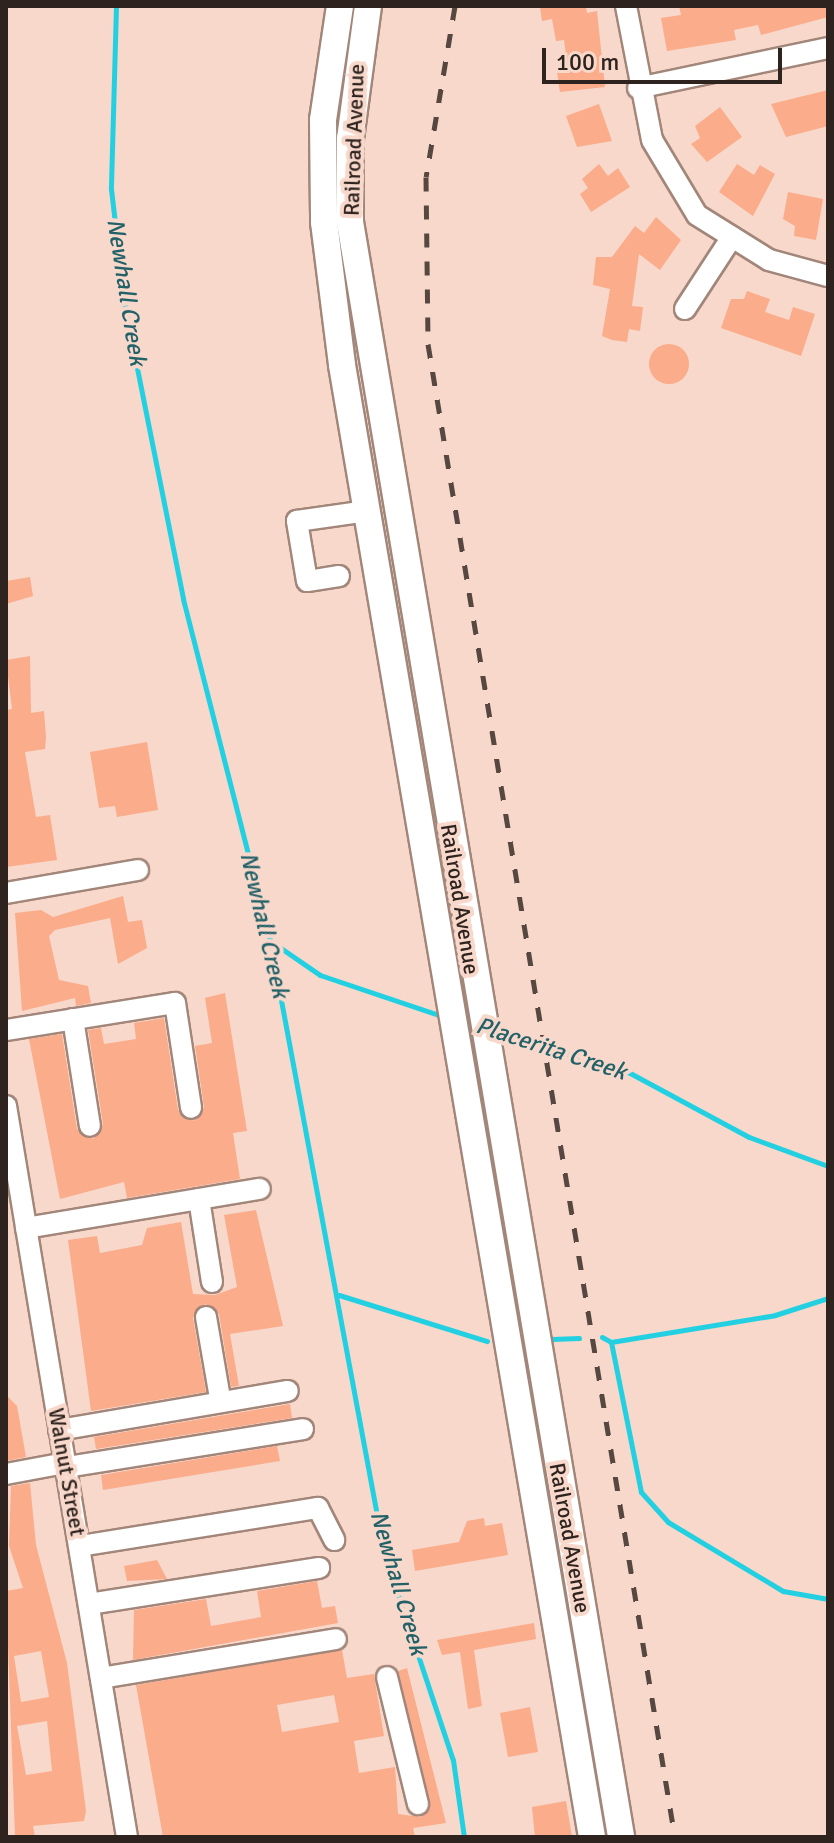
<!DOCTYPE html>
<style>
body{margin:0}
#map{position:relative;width:834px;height:1843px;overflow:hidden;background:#f7d8cb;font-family:Signika,sans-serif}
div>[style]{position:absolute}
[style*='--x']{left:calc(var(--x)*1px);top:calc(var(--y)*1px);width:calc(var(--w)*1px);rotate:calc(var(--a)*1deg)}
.stream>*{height:5px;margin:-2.5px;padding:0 2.5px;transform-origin:2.5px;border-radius:2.5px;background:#23d0e1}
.building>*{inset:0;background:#faac8b}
.round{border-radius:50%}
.roads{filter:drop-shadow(2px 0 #a2867a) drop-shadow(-2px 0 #a2867a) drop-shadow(0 2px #a2867a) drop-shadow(0 -2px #a2867a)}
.minor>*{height:20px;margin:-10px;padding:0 10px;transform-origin:10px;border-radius:10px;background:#fff}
.major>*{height:26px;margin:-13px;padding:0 13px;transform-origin:13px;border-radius:13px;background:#fff}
.rail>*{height:5px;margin-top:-2.5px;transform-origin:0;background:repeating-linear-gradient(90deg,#564740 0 14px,transparent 0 28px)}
span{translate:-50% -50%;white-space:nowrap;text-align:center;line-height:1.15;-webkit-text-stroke:8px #f7d8cb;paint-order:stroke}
.street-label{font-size:22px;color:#2e231e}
.water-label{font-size:24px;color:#226168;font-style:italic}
.frame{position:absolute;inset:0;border:8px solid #2e231e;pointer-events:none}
.scale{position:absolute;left:542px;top:48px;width:240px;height:36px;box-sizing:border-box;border:4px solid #2e231e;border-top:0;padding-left:10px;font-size:24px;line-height:28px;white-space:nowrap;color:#2e231e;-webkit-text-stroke:6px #f7d8cb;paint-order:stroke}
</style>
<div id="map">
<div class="stream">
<div style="--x:116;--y:6;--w:183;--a:91.6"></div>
<div style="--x:111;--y:189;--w:120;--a:83.3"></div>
<div style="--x:125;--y:308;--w:297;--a:78.7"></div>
<div style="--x:183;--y:599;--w:353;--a:75.7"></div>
<div style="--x:270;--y:941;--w:623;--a:79.45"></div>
<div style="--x:384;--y:1553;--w:218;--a:71.6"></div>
<div style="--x:453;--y:1760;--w:78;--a:81.9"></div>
<div style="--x:272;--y:942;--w:58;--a:34.5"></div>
<div style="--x:320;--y:975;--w:132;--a:18.6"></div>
<div style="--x:496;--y:1032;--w:140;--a:17"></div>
<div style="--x:630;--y:1073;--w:135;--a:28.3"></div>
<div style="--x:749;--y:1137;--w:84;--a:20.2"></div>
<div style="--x:339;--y:1295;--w:155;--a:17.3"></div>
<div style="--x:602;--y:1337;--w:10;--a:29"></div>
<div style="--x:611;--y:1342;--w:153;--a:78.7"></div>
<div style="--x:641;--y:1492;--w:40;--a:48"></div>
<div style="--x:668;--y:1522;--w:134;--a:31"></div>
<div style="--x:783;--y:1591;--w:46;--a:10.1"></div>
<div style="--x:552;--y:1339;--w:27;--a:-2"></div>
<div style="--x:611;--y:1342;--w:166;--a:-9.3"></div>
<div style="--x:775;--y:1315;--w:56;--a:-17.8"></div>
</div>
<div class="building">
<div style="clip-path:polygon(586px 6px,587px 13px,597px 11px,605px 87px,560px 92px,557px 72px,568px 71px,564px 40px,556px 41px,552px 19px,542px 21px,540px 7px)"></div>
<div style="clip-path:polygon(679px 6px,828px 6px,828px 17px,761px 35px,758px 25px,734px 30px,736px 40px,667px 51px,661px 18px,681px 15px)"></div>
<div style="clip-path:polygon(828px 90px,828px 126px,786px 137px,771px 104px)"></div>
<div style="clip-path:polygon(599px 104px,612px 141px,577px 147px,566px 116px)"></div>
<div style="clip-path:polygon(720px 107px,742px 137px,707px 162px,691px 144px,700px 138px,695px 126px)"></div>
<div style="clip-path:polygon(599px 164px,608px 176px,618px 168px,630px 187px,591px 212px,580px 194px,588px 188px,582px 179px)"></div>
<div style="clip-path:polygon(737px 164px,754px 175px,760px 165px,775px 174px,753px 216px,719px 192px)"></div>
<div style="clip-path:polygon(788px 192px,823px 199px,816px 240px,794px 236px,795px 226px,783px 219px)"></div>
<div style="clip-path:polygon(656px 217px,681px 240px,660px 270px,639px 254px,632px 306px,643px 307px,640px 331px,629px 329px,627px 342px,612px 340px,602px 336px,610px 289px,593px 285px,596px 257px,612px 257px,635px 226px,644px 233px)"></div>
<div style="clip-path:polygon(747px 291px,770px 299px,765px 312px,789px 320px,793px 307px,815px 314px,801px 356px,721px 328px,731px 299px,744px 299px)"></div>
<div class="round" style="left:649px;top:344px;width:40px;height:40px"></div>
<div style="clip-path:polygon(30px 577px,33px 596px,6px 604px,6px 581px)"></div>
<div style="clip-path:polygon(30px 656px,31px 713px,44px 711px,46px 738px,45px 749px,25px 752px,36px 817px,50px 815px,57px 860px,6px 867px,6px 710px,12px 709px,6px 660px)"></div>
<div style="clip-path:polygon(147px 742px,158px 810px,117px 817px,115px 806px,99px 808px,90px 752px)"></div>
<div style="clip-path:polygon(123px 896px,128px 922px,142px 920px,147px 948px,118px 964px,110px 918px,55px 930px,49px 936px,59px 980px,88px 986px,91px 1003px,76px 1006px,75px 998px,22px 1011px,15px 913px,41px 910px,53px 917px)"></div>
<div style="clip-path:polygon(225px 993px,247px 1131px,233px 1133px,240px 1179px,127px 1198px,124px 1182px,60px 1199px,29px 1039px,62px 1034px,77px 1129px,93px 1139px,103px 1124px,88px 1030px,101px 1028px,104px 1044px,136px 1039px,134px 1023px,164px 1018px,178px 1110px,194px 1121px,204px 1107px,195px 1046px,212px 1043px,205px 998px)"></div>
<div style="clip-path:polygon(256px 1210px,283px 1326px,230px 1334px,239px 1386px,231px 1387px,219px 1314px,205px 1304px,193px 1318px,206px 1392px,91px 1411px,68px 1240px,97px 1236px,100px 1253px,142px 1245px,147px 1228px,181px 1222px,193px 1294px,215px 1295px,237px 1287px,224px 1215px)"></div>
<div style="clip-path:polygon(6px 1395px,17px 1406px,26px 1457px,6px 1461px)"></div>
<div style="clip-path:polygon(290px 1404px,292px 1418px,96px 1449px,94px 1437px)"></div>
<div style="clip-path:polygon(277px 1446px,280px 1461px,103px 1490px,101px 1475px)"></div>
<div style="clip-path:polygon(evenodd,30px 1483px,36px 1545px,67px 1663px,86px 1811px,84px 1821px,33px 1826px,35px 1837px,15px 1837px,6px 1591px,23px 1588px,9px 1546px,11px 1486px,30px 1483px,41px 1651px,49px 1697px,21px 1702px,14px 1656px,41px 1651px,30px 1483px,47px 1721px,52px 1771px,26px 1775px,17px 1726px,47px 1721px)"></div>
<div style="clip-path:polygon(484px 1518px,485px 1526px,502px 1523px,508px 1555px,415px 1571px,412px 1550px,459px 1542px,467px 1521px)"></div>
<div style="clip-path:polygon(157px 1560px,167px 1579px,127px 1581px,124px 1566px)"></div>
<div style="clip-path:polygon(317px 1581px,322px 1608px,335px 1606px,338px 1623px,133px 1660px,134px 1610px,206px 1599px,211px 1626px,261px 1617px,257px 1591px)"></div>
<div style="clip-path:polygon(534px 1623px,536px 1639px,474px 1650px,482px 1706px,468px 1709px,460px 1652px,442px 1655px,437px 1640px)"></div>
<div style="clip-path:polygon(evenodd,342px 1650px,347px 1678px,374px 1674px,384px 1736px,354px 1741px,359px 1773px,395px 1767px,398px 1814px,420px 1817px,430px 1808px,398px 1671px,407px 1668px,446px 1823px,413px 1828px,415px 1837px,163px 1837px,136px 1685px,342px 1650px,334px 1695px,339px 1722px,282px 1732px,277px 1705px,334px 1695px)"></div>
<div style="clip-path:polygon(530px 1707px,538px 1752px,508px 1757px,500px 1713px)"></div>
<div style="clip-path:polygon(566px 1801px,572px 1837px,535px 1837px,532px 1807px)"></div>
</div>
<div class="roads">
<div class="minor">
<div style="--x:626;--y:6;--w:136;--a:79"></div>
<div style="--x:652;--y:140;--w:87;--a:59"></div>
<div style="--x:697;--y:215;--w:85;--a:32"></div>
<div style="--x:769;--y:260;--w:61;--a:15.2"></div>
<div style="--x:638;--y:88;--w:194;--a:-11.9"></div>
<div style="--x:685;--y:309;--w:86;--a:-56.9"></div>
<div style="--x:339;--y:576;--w:32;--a:171"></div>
<div style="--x:307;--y:581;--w:61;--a:-99.5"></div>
<div style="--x:297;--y:521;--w:71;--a:-8.1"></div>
<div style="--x:6;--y:893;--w:134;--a:-9.9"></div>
<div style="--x:73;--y:1019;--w:108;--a:81"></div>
<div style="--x:6;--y:1030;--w:171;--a:-9.1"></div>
<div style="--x:175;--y:1003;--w:106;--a:81.3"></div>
<div style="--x:6;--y:1106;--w:741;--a:80.6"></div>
<div style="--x:199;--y:1199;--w:84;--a:81.1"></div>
<div style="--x:26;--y:1228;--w:237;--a:-9.5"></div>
<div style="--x:206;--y:1317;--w:76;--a:80.2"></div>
<div style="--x:59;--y:1430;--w:232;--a:-9.7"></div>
<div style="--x:67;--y:1467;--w:239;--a:-9.1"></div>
<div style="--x:6;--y:1474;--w:60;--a:-10.6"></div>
<div style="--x:80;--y:1546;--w:241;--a:-9.1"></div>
<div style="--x:318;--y:1508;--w:36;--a:63"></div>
<div style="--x:89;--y:1604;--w:233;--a:-8.9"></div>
<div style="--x:387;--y:1677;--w:131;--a:76.3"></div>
<div style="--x:101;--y:1678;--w:238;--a:-9.4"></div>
</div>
<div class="major">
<div style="--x:340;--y:6;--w:115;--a:98.5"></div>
<div style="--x:323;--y:120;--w:102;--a:89.4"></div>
<div style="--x:324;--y:222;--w:144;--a:82.8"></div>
<div style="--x:342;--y:365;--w:1493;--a:80.36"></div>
<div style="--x:368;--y:6;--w:134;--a:97.7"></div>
<div style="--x:350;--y:139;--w:83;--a:90"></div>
<div style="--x:350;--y:222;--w:1638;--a:80.47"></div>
</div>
</div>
<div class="rail">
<div style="--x:455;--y:6;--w:173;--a:99.6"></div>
<div style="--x:426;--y:177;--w:167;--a:89.3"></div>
<div style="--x:428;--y:344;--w:1513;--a:80.61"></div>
</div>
<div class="street-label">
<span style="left:354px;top:140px;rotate:-88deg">Railroad Avenue</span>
<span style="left:460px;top:899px;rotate:81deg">Railroad Avenue</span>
<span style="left:67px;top:1472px;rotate:80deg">Walnut Street</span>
<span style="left:570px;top:1538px;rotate:80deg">Railroad Avenue</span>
</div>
<div class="water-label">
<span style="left:126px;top:292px;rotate:81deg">Newhall Creek</span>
<span style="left:264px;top:925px;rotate:77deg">Newhall Creek</span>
<span style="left:551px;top:1049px;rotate:18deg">Placerita Creek</span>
<span style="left:398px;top:1583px;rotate:74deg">Newhall Creek</span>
</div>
<div class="frame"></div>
<div class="scale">100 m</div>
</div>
